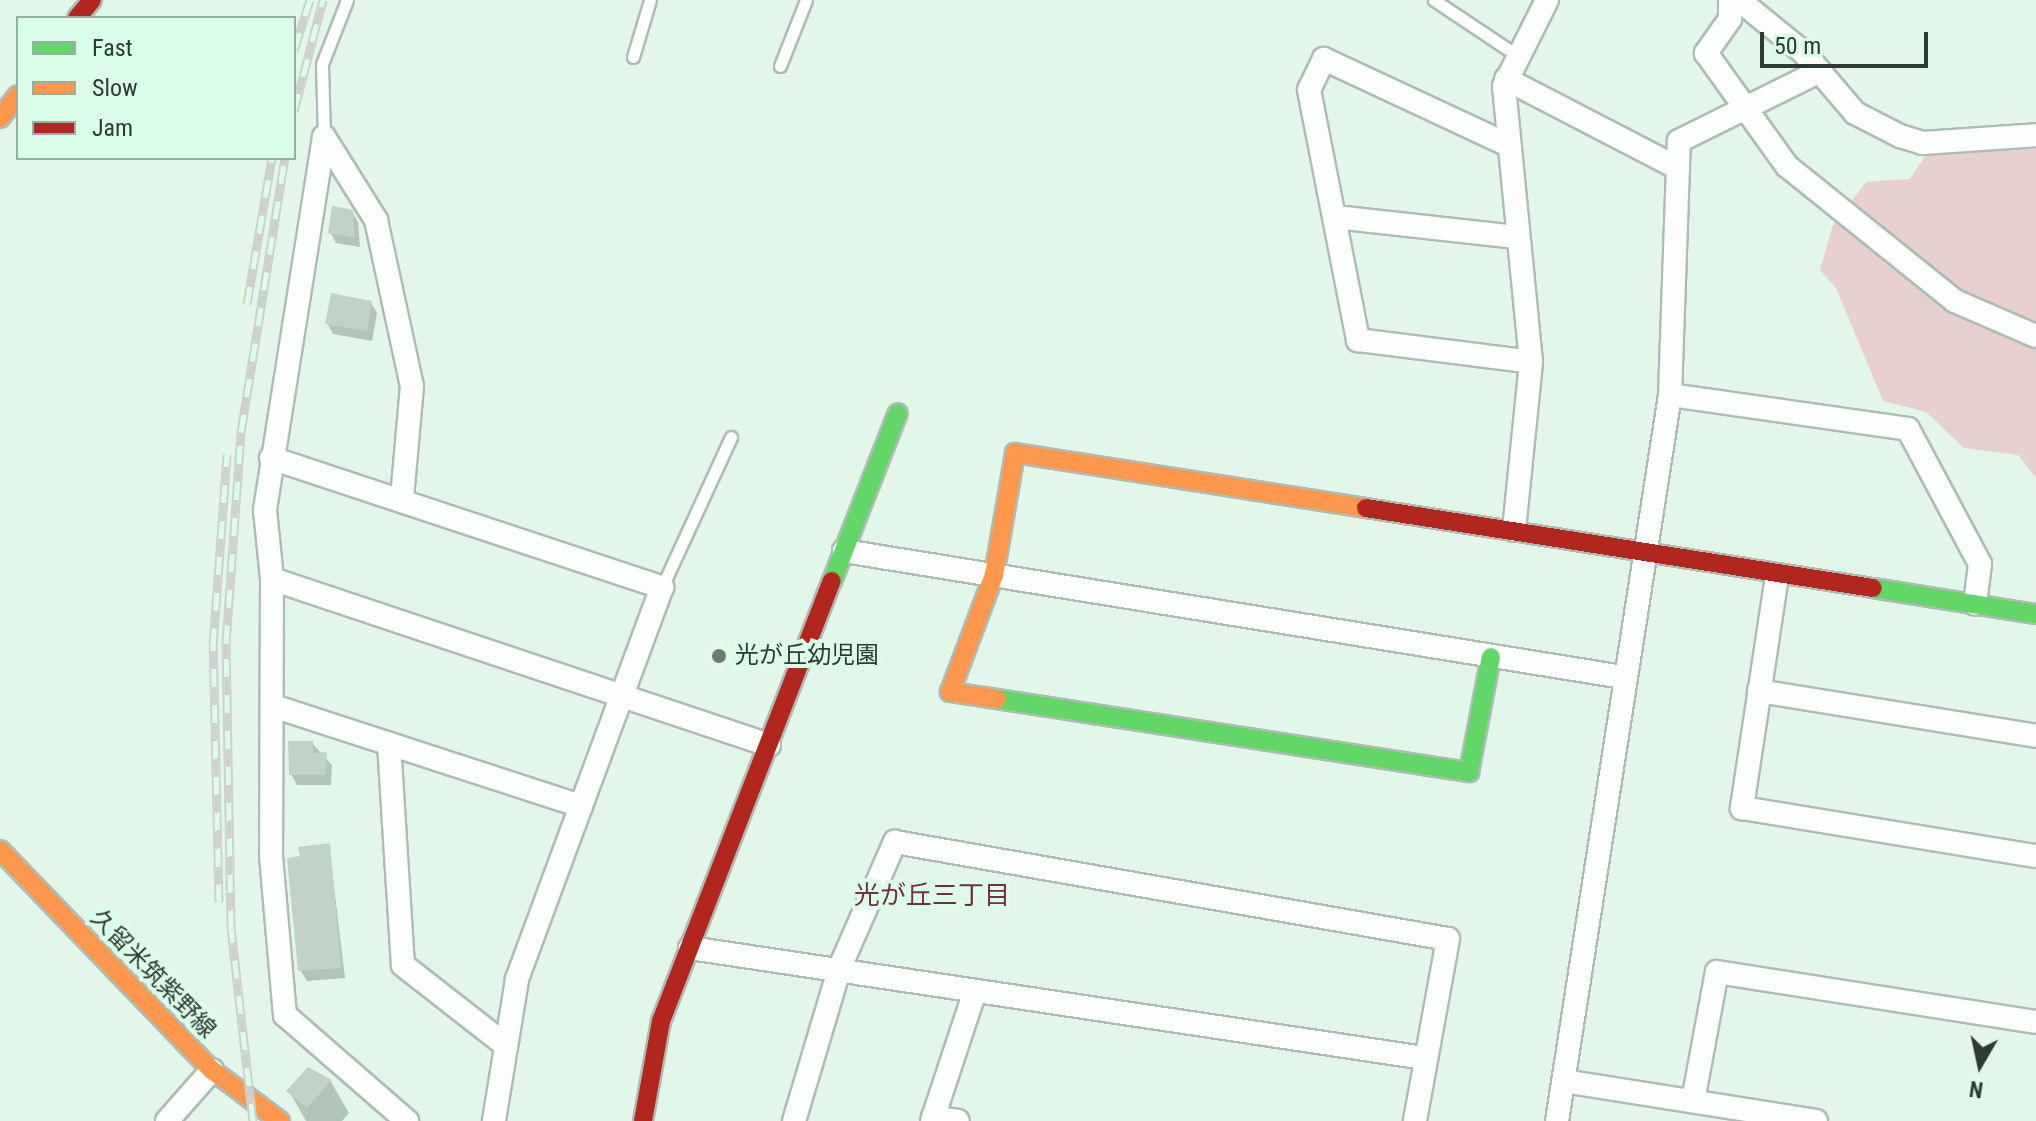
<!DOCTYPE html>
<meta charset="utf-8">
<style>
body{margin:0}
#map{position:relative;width:2036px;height:1121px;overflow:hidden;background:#e2f6ea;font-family:"Roboto Condensed","Noto Sans JP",sans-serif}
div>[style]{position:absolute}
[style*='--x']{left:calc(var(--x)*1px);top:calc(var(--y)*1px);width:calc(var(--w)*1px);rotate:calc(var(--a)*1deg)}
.green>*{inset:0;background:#e7d0ce}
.shadow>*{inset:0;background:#0003}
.building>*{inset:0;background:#c3d2c9}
.roads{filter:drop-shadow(2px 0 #aebdb4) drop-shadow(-2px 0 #aebdb4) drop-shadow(0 2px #aebdb4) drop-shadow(0 -2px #aebdb4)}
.lane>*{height:11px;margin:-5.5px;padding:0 5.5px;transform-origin:5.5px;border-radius:5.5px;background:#fbfefc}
.street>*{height:22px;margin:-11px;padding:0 11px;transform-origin:11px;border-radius:11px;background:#fbfefc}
.fast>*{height:18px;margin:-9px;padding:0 9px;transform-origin:9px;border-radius:9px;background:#63d668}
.slow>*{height:18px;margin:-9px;padding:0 9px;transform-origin:9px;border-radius:9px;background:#ff974d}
.jam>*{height:18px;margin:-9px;padding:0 9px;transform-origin:9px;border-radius:9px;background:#b3261e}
.rail>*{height:9px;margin-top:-4.5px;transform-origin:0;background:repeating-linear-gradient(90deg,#dafee8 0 18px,#cdd2cf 0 36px);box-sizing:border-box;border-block:2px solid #cdd2cf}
.dots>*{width:22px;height:22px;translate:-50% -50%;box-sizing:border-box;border:4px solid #dafee8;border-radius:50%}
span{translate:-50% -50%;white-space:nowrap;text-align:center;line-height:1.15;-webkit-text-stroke:8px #dafee8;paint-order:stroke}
.poi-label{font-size:24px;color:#2e3b33}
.left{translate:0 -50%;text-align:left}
.street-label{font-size:24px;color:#2e3b33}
.neighbourhood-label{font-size:26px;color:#762f3e}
.legend{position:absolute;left:16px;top:16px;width:280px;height:144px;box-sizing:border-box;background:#dafee8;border:2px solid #95b0a0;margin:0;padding:10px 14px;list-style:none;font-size:24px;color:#2e3b33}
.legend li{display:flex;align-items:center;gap:16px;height:40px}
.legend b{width:40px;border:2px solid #95b0a0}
.north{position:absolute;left:1940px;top:1025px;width:80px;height:80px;-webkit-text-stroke:6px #dafee8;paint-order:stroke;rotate:189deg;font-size:22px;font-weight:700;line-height:32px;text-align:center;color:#2e3b33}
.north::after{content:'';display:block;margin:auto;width:28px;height:36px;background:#2e3b33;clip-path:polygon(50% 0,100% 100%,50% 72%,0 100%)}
.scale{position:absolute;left:1760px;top:32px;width:168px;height:36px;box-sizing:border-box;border:4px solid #2e3b33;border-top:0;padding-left:10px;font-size:24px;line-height:28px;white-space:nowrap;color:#2e3b33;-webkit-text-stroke:6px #dafee8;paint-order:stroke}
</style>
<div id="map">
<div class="green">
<div style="clip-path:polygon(2036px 149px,2036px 478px,2018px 455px,1964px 448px,1926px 412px,1883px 401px,1836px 288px,1820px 270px,1833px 225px,1866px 182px,1910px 179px,1929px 150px)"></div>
</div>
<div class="shadow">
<div style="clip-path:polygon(352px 212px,358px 222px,360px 247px,336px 243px,330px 232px)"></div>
<div style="clip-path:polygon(371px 303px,377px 313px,372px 341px,333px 334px,327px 323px)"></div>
<div style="clip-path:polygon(312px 743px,332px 765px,331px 785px,297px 785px,291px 774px)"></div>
<div style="clip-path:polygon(329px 845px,345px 978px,307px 981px,300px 970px,302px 858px)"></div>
<div style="clip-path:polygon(308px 1070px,331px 1082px,349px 1113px,342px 1121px,306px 1121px,289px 1091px)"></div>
</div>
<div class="building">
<div style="clip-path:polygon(332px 206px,353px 210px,355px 238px,328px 233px)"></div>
<div style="clip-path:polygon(331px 293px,372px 301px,367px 331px,325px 324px)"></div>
<div style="clip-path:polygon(288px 741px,313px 741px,313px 753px,327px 752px,326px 775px,289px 775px)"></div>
<div style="clip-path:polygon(330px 843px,341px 968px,298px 971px,287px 858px,300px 856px,298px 847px)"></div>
<div style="clip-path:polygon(308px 1067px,332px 1080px,307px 1108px,286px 1091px)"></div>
</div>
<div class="roads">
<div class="lane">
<div style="--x:1434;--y:0;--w:97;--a:33.7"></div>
<div style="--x:633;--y:57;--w:59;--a:-73.4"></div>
<div style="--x:780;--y:66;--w:71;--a:-68.5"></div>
<div style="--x:324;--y:137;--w:73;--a:-91.6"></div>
<div style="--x:322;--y:64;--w:69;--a:-68.7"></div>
<div style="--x:662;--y:587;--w:165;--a:-65.3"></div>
</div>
<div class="street">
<div style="--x:1730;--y:0;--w:19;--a:90"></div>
<div style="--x:1730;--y:19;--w:42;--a:125.2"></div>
<div style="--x:1706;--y:53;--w:139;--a:54.4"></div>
<div style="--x:1787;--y:166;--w:216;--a:38.8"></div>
<div style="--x:1955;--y:301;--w:88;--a:23.4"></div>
<div style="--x:1739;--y:0;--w:84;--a:39.2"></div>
<div style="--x:1804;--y:53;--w:79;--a:49.6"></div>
<div style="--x:1855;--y:113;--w:51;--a:27.1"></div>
<div style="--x:1900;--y:136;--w:24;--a:17"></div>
<div style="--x:1923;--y:143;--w:113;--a:-4"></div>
<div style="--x:1506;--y:79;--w:194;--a:27.4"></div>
<div style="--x:324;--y:137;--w:378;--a:99"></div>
<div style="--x:265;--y:510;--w:69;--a:84.2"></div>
<div style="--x:272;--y:579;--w:277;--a:90.2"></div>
<div style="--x:271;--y:856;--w:160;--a:85"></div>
<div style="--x:285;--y:1015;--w:162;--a:41"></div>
<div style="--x:324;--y:137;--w:98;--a:57.9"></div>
<div style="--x:376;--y:220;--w:170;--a:77.8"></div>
<div style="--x:412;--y:386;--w:113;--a:95.1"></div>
<div style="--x:1504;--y:143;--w:199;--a:-155"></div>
<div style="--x:1324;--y:59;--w:34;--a:116"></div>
<div style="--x:1309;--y:90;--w:255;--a:78.9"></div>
<div style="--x:1358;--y:340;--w:174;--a:7.2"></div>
<div style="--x:1335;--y:217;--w:183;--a:6.3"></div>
<div style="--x:1670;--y:395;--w:240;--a:8.1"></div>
<div style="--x:1908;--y:429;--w:153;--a:61.9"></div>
<div style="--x:1980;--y:564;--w:40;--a:97.1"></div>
<div style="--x:271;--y:458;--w:412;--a:18.3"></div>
<div style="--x:662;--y:587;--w:419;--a:110.3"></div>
<div style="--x:517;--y:980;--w:143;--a:99.3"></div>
<div style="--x:1514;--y:530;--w:169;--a:-84.2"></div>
<div style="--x:1531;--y:362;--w:277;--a:-95.6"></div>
<div style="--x:1504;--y:86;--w:96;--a:-63.4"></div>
<div style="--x:844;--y:551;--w:789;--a:9.19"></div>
<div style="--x:1777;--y:576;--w:235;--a:98.6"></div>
<div style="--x:1742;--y:808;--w:298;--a:9.3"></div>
<div style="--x:272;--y:579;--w:524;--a:18.47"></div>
<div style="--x:1759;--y:691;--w:281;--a:9.2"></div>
<div style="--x:273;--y:706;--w:324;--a:18"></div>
<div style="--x:389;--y:744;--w:221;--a:86.4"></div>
<div style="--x:403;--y:965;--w:127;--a:38"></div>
<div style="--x:690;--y:948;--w:742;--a:8.52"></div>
<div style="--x:1564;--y:1081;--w:255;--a:9"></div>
<div style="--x:1693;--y:1101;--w:131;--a:-79.5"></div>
<div style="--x:1717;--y:972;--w:323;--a:8.9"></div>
<div style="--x:933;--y:1117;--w:25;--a:9"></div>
<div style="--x:167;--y:1121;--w:68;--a:-48.6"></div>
<div style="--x:794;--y:1121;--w:161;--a:-73.4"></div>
<div style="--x:840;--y:967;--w:137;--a:-66.3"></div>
<div style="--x:895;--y:842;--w:561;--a:9.95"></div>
<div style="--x:1448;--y:939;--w:185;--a:100.3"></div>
<div style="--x:932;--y:1121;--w:137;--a:-71.7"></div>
<div style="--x:1557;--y:1121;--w:735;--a:-81.15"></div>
<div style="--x:1670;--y:395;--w:254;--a:-88"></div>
<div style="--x:1679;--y:141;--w:157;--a:-26.4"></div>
</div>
<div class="fast">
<div style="--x:832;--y:581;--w:180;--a:-68.6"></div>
<div style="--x:1873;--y:588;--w:165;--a:9.1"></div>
<div style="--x:997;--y:699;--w:478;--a:8.8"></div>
<div style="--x:1469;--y:772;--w:117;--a:-79.2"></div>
</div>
<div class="slow">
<div style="--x:0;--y:118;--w:29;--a:-52"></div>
<div style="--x:997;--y:699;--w:48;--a:-171.5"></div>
<div style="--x:950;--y:692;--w:125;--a:-69.4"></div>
<div style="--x:994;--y:575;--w:124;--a:-80.2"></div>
<div style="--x:1015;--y:453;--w:355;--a:8.9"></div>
<div style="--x:0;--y:850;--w:306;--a:46.1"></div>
<div style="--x:212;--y:1070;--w:85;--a:36.9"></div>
</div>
<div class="jam">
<div style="--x:77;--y:18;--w:23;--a:-50"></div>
<div style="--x:1366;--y:508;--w:513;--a:8.97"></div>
<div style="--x:643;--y:1121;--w:102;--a:-79.8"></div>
<div style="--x:661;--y:1021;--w:472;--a:-68.8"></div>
</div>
</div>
<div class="rail">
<div style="--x:294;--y:50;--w:52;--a:-72.3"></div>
<div style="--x:294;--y:111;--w:115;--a:-75.4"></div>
<div style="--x:247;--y:304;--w:148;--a:-80.3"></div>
<div style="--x:219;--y:902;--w:256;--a:-91.3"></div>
<div style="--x:213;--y:646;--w:192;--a:-85.8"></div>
<div style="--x:253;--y:1121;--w:194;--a:-96.5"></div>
<div style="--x:231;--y:928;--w:285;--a:-91"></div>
<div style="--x:226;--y:643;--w:212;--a:-85.9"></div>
<div style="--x:241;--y:432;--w:278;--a:-80.9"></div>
</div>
<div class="dots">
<div style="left:719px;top:656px;background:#6d7c73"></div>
</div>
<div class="poi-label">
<span class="left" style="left:735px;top:656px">光が丘幼児園</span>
</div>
<div class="street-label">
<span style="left:153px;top:974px;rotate:46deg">久留米筑紫野線</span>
</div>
<div class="neighbourhood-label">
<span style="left:932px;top:896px">光が丘三丁目</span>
</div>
<ul class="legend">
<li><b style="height:10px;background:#63d668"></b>Fast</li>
<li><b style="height:10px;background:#ff974d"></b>Slow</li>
<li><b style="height:10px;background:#b3261e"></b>Jam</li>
</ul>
<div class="north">N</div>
<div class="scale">50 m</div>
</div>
